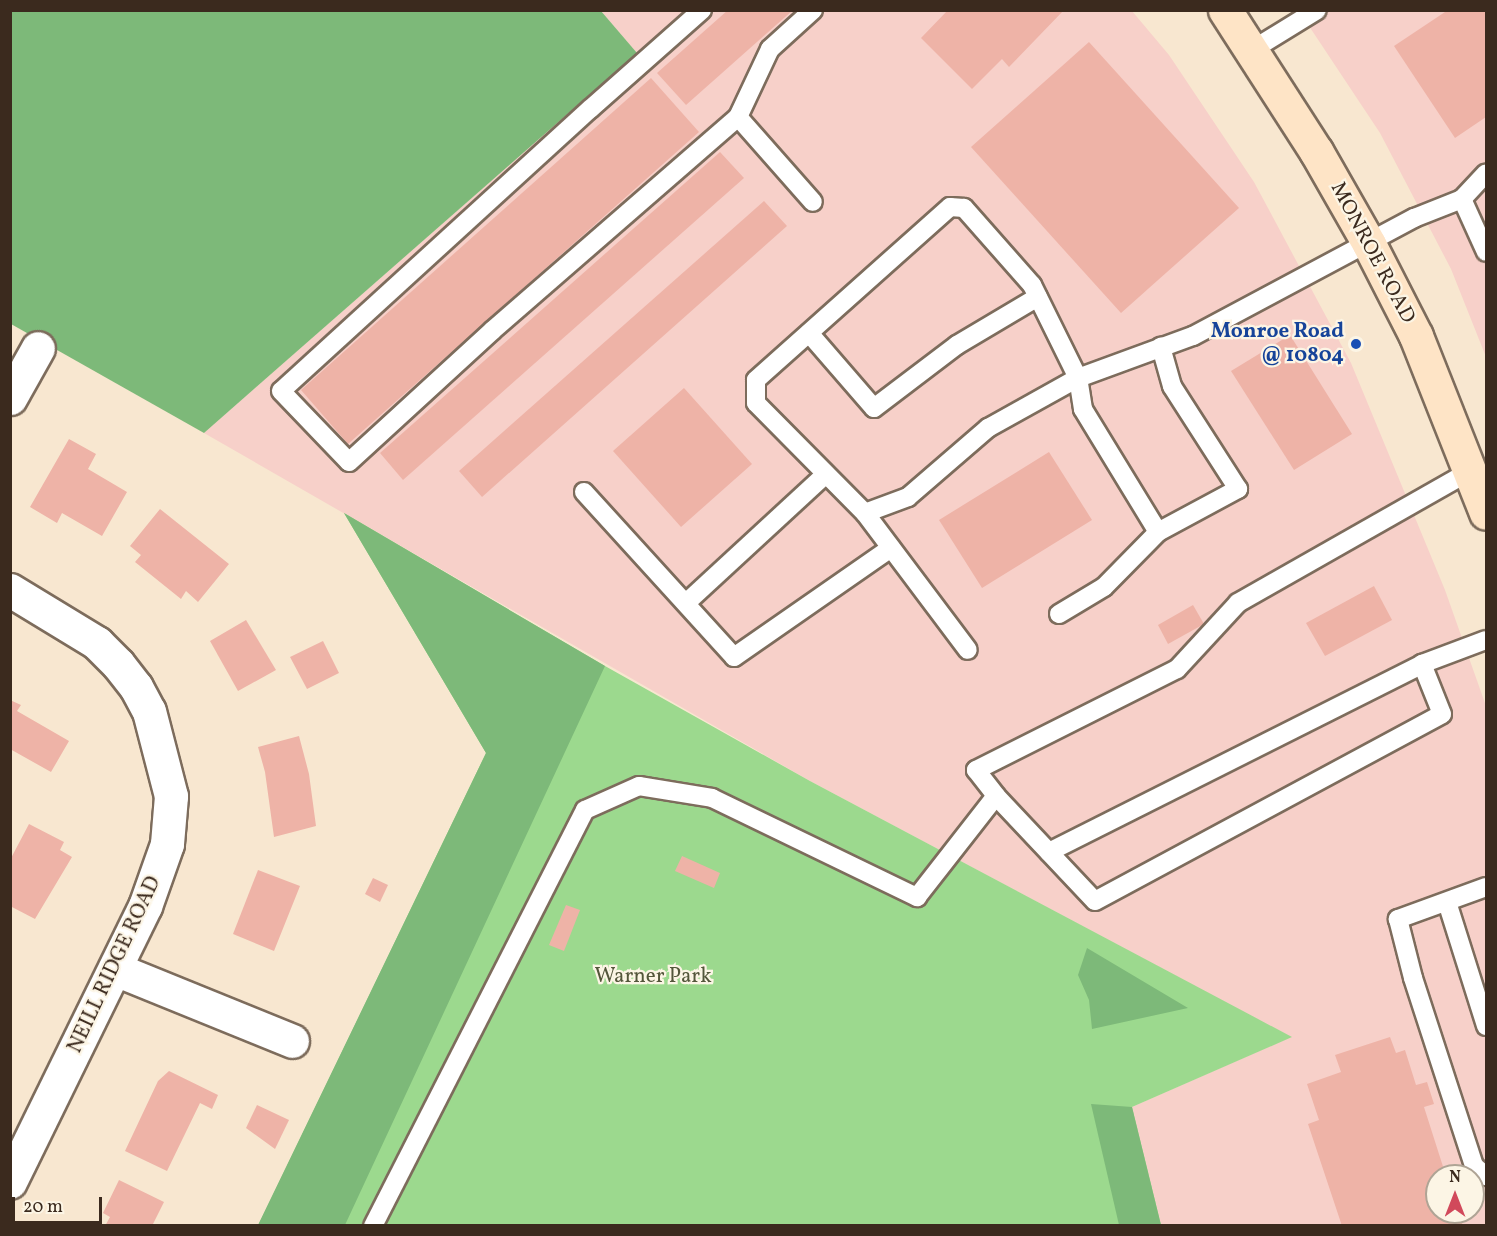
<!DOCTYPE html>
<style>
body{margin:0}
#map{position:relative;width:1497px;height:1236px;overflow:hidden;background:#f8e7d0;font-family:Vollkorn,serif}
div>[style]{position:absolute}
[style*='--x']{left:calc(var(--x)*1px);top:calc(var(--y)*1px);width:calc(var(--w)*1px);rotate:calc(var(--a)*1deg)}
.built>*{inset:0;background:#f7d0c9}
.green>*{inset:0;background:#9cd98e}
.forest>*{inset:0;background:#7db979}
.building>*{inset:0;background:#eeb3a7}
.roads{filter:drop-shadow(2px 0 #7d6c5c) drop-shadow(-2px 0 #7d6c5c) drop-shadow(0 2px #7d6c5c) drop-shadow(0 -2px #7d6c5c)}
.lane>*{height:18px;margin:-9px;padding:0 9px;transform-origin:9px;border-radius:9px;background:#fff}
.street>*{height:33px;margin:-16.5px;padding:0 16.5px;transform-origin:16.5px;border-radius:16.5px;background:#fff}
.secondary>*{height:33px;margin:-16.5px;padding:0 16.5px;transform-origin:16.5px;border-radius:16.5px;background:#fee4c6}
.dots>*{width:16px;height:16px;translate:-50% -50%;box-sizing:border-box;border:3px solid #fcf5e5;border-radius:50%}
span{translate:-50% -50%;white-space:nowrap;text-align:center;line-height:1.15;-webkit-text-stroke:4.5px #fcf5e5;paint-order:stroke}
.street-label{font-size:21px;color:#3b2a1e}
.transit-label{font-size:21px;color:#164399;font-weight:700}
.right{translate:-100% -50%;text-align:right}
.park-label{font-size:21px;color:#53563a}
.frame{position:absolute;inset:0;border:12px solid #3b2a1e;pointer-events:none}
.north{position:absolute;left:1425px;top:1164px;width:60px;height:60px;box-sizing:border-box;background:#fcf5e5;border:2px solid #afa495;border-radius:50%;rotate:0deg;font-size:16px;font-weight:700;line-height:24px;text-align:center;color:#3b2a1e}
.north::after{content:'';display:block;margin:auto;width:21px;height:27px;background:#d1495b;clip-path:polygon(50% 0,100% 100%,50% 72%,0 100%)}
.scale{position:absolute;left:12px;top:1197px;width:90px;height:27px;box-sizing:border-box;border:3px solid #3b2a1e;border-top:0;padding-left:8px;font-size:18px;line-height:21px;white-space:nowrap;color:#3b2a1e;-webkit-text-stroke:4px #fcf5e5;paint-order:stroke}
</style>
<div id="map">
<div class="built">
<div style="clip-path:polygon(evenodd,601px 11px,1132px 11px,1169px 55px,1254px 182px,1351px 363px,1445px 590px,1486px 706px,1486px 1225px,1161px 1225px,1132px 1107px,1291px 1037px,810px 781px,204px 433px,637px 53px,601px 11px,1437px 1176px,1473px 1176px,1473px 1212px,1437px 1212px,1437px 1176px)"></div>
<div style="clip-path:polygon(1299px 11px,1486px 11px,1486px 357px,1451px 269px,1380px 133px)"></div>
</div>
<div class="green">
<div style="clip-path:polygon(344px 513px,605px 666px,810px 781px,1292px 1037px,1132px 1107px,1161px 1225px,258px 1226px,486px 753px)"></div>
</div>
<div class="forest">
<div style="clip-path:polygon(11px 11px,601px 11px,637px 53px,204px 433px,11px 324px)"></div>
<div style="clip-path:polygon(344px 513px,605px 666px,345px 1225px,258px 1225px,486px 753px)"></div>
<div style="clip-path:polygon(1087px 948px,1188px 1008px,1092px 1029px,1089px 1000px,1078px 975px)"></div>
<div style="clip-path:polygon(1091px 1104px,1132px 1107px,1161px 1225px,1119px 1225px)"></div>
</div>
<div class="building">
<div style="clip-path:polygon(728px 10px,793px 10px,686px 105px,657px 73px)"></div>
<div style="clip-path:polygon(948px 10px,1064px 10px,1009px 67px,1002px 59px,972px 89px,921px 38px)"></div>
<div style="clip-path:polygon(1448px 10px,1486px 10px,1486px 117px,1455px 138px,1394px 46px)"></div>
<div style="clip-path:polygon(1089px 42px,1239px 208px,1121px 313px,971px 147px)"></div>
<div style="clip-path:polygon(651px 78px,699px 132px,348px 444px,301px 390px)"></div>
<div style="clip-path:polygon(720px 152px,744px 178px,403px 480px,380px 453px)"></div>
<div style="clip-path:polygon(764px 201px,787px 226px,482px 497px,459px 471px)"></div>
<div style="clip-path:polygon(1290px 335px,1352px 434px,1294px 470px,1231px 371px)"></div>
<div style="clip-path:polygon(684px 388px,752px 464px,681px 527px,613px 451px)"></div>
<div style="clip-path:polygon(69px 439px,96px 454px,88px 469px,127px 492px,102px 536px,62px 513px,57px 523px,30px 507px)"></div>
<div style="clip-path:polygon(1049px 452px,1092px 520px,982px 588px,939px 520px)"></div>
<div style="clip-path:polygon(160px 509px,229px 564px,198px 602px,186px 591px,181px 599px,135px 562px,141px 555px,130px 546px)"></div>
<div style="clip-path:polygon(1374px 586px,1392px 620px,1325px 656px,1306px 623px)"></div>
<div style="clip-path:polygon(1193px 605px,1204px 624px,1168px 644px,1158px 625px)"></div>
<div style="clip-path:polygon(246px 620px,276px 670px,238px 691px,210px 641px)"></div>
<div style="clip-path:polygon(323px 641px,339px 673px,307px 689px,290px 657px)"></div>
<div style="clip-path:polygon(10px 700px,21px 705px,17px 711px,69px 741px,51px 772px,10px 749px)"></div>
<div style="clip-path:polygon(299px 736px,309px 774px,316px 826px,274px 837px,265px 772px,258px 747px)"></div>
<div style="clip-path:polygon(29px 824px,64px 842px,60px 850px,72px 857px,35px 919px,10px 906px,10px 860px)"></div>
<div style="clip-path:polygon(682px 856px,720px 873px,714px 888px,675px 871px)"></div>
<div style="clip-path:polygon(258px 870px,300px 886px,274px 951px,233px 934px)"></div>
<div style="clip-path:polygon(373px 878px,388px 885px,380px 902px,365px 894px)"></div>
<div style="clip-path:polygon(566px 905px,580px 910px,564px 951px,549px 945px)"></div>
<div style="clip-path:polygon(1390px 1037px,1396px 1053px,1405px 1050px,1416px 1085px,1427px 1082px,1434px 1104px,1424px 1107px,1446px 1176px,1437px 1176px,1437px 1212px,1458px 1212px,1463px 1226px,1342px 1226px,1308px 1124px,1319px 1120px,1307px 1084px,1341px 1072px,1335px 1055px)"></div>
<div style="clip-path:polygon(169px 1071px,218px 1095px,212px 1109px,200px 1103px,167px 1171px,125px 1151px,158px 1081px)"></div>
<div style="clip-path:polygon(257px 1105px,289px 1120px,275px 1149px,246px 1128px)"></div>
<div style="clip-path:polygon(119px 1180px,164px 1202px,152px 1226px,105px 1226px,110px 1217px,103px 1213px)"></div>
</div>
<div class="roads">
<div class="lane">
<div style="--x:702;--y:10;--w:149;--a:138.5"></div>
<div style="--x:590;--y:109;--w:418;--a:137.6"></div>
<div style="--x:281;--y:391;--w:98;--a:46.2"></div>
<div style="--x:349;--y:462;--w:195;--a:-42.5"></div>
<div style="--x:493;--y:330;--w:325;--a:-41"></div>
<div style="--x:813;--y:10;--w:58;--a:137.8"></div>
<div style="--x:770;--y:49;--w:75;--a:115.2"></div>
<div style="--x:738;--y:117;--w:113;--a:48.6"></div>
<div style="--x:1252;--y:50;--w:76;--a:-31.6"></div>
<div style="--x:1462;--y:199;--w:58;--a:65.6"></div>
<div style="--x:809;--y:333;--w:99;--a:49.1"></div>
<div style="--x:874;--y:408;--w:104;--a:-37.2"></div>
<div style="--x:957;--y:345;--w:94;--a:-30.7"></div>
<div style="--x:1470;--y:471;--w:267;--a:150.4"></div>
<div style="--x:1238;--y:603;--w:90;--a:132.7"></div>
<div style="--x:1177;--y:669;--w:225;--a:153.3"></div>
<div style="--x:976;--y:770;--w:33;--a:52"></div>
<div style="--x:996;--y:796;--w:144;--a:46.7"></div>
<div style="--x:1095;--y:901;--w:394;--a:-28.3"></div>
<div style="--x:1442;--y:714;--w:54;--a:-111.8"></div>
<div style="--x:1422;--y:664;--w:68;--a:-20.6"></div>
<div style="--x:584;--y:492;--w:223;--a:47.7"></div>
<div style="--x:734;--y:657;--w:191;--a:-34.8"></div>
<div style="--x:865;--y:513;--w:171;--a:53.1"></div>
<div style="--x:1158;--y:532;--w:144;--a:-121.4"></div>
<div style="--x:1083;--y:409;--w:31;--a:-99"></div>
<div style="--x:1078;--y:378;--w:104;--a:-116.3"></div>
<div style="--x:1032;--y:285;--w:103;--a:-131.4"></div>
<div style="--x:964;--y:208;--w:14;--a:-176"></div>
<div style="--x:950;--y:207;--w:260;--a:138.3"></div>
<div style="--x:756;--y:380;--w:23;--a:90"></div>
<div style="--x:756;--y:403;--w:155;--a:45.3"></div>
<div style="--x:865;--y:513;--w:46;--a:-20.4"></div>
<div style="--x:908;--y:497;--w:106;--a:-40.8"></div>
<div style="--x:988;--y:428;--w:103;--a:-29.1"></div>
<div style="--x:1078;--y:378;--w:122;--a:-20.1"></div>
<div style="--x:1193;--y:336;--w:251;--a:-28.1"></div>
<div style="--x:1414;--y:218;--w:52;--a:-21.6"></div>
<div style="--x:1462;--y:199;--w:35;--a:-47"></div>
<div style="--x:686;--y:603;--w:190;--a:-42.7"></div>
<div style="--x:1059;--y:614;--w:52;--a:-31"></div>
<div style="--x:1104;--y:587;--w:77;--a:-45.5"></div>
<div style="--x:1158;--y:532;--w:91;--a:-28.3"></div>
<div style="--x:1238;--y:489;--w:122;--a:-122.7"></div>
<div style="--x:1172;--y:386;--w:41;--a:-105.8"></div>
<div style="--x:1049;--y:852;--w:418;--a:-26.7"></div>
<div style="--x:1486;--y:887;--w:94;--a:160"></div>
<div style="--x:1398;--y:919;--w:61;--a:75.7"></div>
<div style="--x:1413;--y:978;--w:198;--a:72"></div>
<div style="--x:1474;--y:1166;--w:16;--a:40"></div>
<div style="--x:1447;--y:902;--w:130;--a:72.5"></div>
<div style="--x:373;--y:1226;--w:467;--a:-63"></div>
<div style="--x:585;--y:810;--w:59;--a:-24"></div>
<div style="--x:639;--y:786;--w:74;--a:9.3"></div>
<div style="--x:712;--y:798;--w:228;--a:25.8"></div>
<div style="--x:917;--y:897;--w:128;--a:-52"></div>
</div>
<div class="street">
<div style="--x:10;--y:398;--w:57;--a:-60.8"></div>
<div style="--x:10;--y:590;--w:102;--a:31.3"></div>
<div style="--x:97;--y:643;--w:30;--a:45"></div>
<div style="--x:118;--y:664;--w:29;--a:52"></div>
<div style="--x:136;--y:687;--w:27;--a:62"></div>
<div style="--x:149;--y:711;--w:88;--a:75.5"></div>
<div style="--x:171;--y:796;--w:48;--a:94.8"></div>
<div style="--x:167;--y:844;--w:66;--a:109.5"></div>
<div style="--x:145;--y:906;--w:307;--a:116.1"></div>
<div style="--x:115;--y:969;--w:191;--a:22.1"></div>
</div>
<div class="secondary">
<div style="--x:1225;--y:10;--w:168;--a:57.2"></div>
<div style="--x:1316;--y:151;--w:107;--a:60.3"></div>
<div style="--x:1369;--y:244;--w:103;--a:62.9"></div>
<div style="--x:1416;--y:336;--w:190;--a:68.4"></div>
</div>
</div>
<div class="dots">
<div style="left:1356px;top:344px;background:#1a4fb4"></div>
</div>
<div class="street-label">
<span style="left:1372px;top:253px;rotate:62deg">MONROE ROAD</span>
<span style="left:115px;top:965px;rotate:-65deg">NEILL RIDGE ROAD</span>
</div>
<div class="transit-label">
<span class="right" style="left:1344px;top:344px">Monroe Road<br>@ 10804</span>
</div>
<div class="park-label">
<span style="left:653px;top:977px">Warner Park</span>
</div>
<div class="frame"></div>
<div class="north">N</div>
<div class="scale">20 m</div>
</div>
